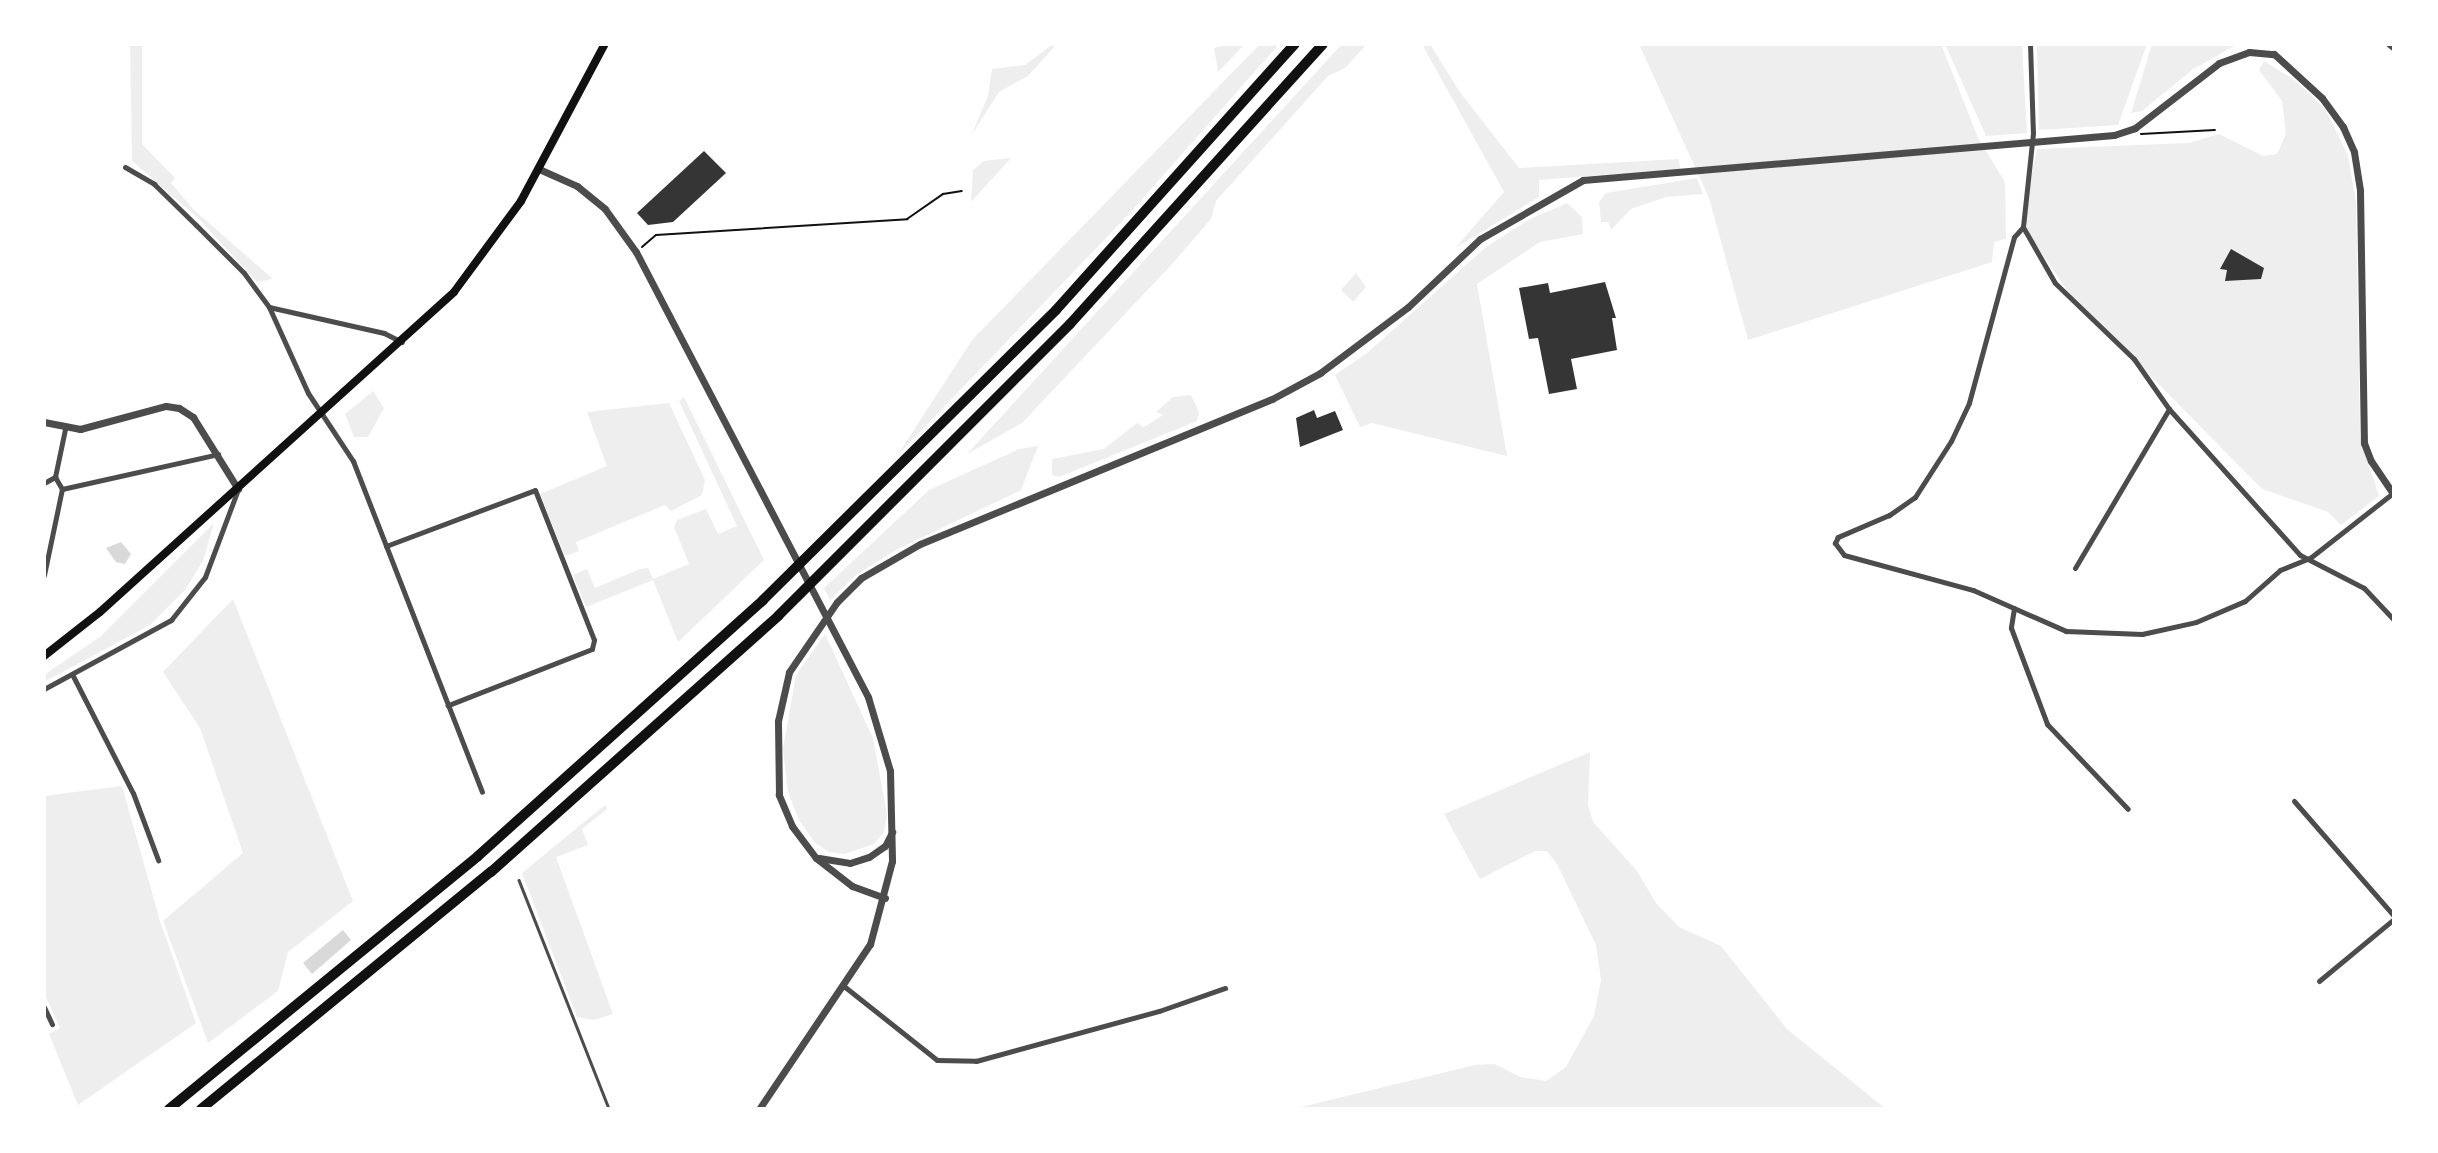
<!DOCTYPE html>
<style>
body{margin:0}
#map{position:relative;width:2438px;height:1153px;overflow:hidden;background:#fff;font-family:Lora,serif}
div>[style]{position:absolute}
[style*='--x']{left:calc(var(--x)*1px);top:calc(var(--y)*1px);width:calc(var(--w)*1px);rotate:calc(var(--a)*1deg)}
.green>*{inset:0;background:#eee}
.water>*{inset:0;background:#d9d9d9}
.building>*{inset:0;background:#353535}
.path>*{height:2px;margin:-1px;padding:0 1px;transform-origin:1px;border-radius:1px;background:#111}
.service>*{height:2.5px;margin:-1.25px;padding:0 1.25px;transform-origin:1.25px;border-radius:1.25px;background:#4c4c4c}
.minor>*{height:5px;margin:-2.5px;padding:0 2.5px;transform-origin:2.5px;border-radius:2.5px;background:#4c4c4c}
.tertiary>*{height:7px;margin:-3.5px;padding:0 3.5px;transform-origin:3.5px;border-radius:3.5px;background:#4c4c4c}
.secondary>*{height:8px;margin:-4px;padding:0 4px;transform-origin:4px;border-radius:4px;background:#111}
.motorway>*{height:10px;margin:-5px;padding:0 5px;transform-origin:5px;border-radius:5px;background:#111}
span{translate:-50% -50%;white-space:nowrap;text-align:center;line-height:1.15;-webkit-text-stroke:7px #fff;paint-order:stroke}
.frame{position:absolute;inset:0;border:46px solid #fff;pointer-events:none}
</style>
<div id="map">
<div class="green">
<div style="clip-path:polygon(130px 44px,142px 44px,142px 144px,175px 178px,171px 183px,194px 210px,273px 279px,257px 282px,198px 218px,132px 161px)"></div>
<div style="clip-path:polygon(1053px 44px,1057px 44px,1028px 76px,999px 92px,971px 136px,988px 96px,992px 69px,1025px 65px)"></div>
<div style="clip-path:polygon(1231px 44px,1245px 44px,1218px 72px,1214px 48px)"></div>
<div style="clip-path:polygon(1260px 44px,1279px 44px,1129px 214px,897px 456px,972px 340px)"></div>
<div style="clip-path:polygon(1342px 44px,1367px 44px,1345px 68px,1328px 76px,1216px 201px,1211px 219px,1173px 263px,1022px 423px,967px 454px)"></div>
<div style="clip-path:polygon(1422px 44px,1430px 44px,1459px 91px,1519px 168px,1679px 159px,1680px 169px,1539px 180px,1539px 197px,1455px 248px,1504px 192px)"></div>
<div style="clip-path:polygon(1639px 44px,1941px 44px,1978px 138px,2005px 182px,2006px 239px,1994px 242px,1992px 262px,1748px 340px,1709px 198px)"></div>
<div style="clip-path:polygon(1945px 44px,2022px 44px,2027px 133px,1986px 136px)"></div>
<div style="clip-path:polygon(2037px 44px,2147px 44px,2118px 125px,2039px 130px)"></div>
<div style="clip-path:polygon(2152px 44px,2233px 44px,2234px 46px,2192px 70px,2142px 111px,2131px 113px)"></div>
<div style="clip-path:polygon(2264px 61px,2296px 81px,2326px 110px,2348px 156px,2356px 202px,2360px 437px,2379px 496px,2341px 525px,2328px 512px,2262px 489px,2068px 292px,2028px 233px,2024px 211px,2037px 149px,2189px 143px,2219px 134px,2263px 156px,2277px 154px,2286px 134px,2282px 101px,2259px 70px)"></div>
<div style="clip-path:polygon(1011px 158px,971px 202px,971px 203px,973px 170px,984px 161px)"></div>
<div style="clip-path:polygon(1697px 178px,1703px 194px,1666px 197px,1631px 209px,1611px 230px,1608px 222px,1601px 222px,1599px 202px,1606px 193px)"></div>
<div style="clip-path:polygon(1567px 203px,1582px 217px,1583px 234px,1540px 242px,1477px 284px,1507px 456px,1372px 423px,1360px 427px,1335px 375px,1366px 354px,1486px 247px,1528px 220px)"></div>
<div style="clip-path:polygon(1356px 273px,1366px 287px,1353px 302px,1341px 290px)"></div>
<div style="clip-path:polygon(373px 391px,384px 408px,368px 437px,354px 437px,345px 414px)"></div>
<div style="clip-path:polygon(1191px 395px,1199px 412px,1197px 421px,1059px 477px,1052px 475px,1052px 459px,1104px 449px,1137px 423px,1144px 427px,1163px 415px,1156px 412px,1173px 397px)"></div>
<div style="clip-path:polygon(684px 397px,764px 560px,678px 642px,653px 580px,586px 607px,573px 575px,587px 569px,595px 588px,640px 569px,648px 568px,653px 579px,689px 564px,674px 527px,677px 520px,706px 509px,718px 534px,737px 526px,679px 401px)"></div>
<div style="clip-path:polygon(669px 403px,705px 480px,702px 495px,671px 511px,665px 505px,576px 542px,579px 551px,565px 556px,540px 494px,607px 466px,587px 412px)"></div>
<div style="clip-path:polygon(1038px 446px,1021px 490px,896px 550px,856px 575px,830px 600px,824px 588px,929px 490px,1019px 449px)"></div>
<div style="clip-path:polygon(214px 523px,203px 561px,185px 590px,150px 625px,44px 682px,44px 675px,101px 636px)"></div>
<div style="clip-path:polygon(233px 599px,353px 901px,288px 952px,278px 991px,208px 1043px,163px 921px,243px 853px,200px 728px,163px 672px)"></div>
<div style="clip-path:polygon(825px 634px,873px 738px,887px 815px,884px 832px,874px 844px,844px 854px,829px 852px,815px 843px,799px 820px,788px 792px,783px 749px,796px 675px)"></div>
<div style="clip-path:polygon(1590px 752px,1588px 805px,1593px 822px,1637px 871px,1656px 903px,1679px 927px,1721px 946px,1787px 1029px,1886px 1109px,1293px 1109px,1475px 1065px,1495px 1064px,1520px 1077px,1546px 1081px,1566px 1067px,1594px 1016px,1601px 980px,1596px 945px,1557px 864px,1547px 851px,1535px 851px,1480px 879px,1444px 814px)"></div>
<div style="clip-path:polygon(122px 786px,160px 921px,196px 1023px,78px 1105px,49px 1034px,60px 1028px,44px 993px,44px 796px)"></div>
<div style="clip-path:polygon(605px 805px,607px 809px,582px 829px,588px 845px,556px 857px,613px 1014px,594px 1020px,577px 1017px,522px 873px)"></div>
</div>
<div class="water">
<div style="clip-path:polygon(121px 542px,131px 554px,125px 564px,116px 562px,106px 548px)"></div>
<div style="clip-path:polygon(343px 930px,351px 940px,312px 974px,303px 963px)"></div>
</div>
<div class="building">
<div style="clip-path:polygon(704px 151px,726px 173px,673px 222px,648px 225px,637px 213px)"></div>
<div style="clip-path:polygon(2231px 249px,2264px 268px,2261px 279px,2225px 281px,2227px 270px,2220px 269px)"></div>
<div style="clip-path:polygon(1605px 282px,1616px 318px,1612px 318px,1617px 350px,1571px 359px,1577px 389px,1549px 394px,1538px 338px,1529px 339px,1519px 288px,1548px 283px,1550px 293px)"></div>
<div style="clip-path:polygon(1314px 410px,1317px 418px,1335px 411px,1343px 430px,1300px 447px,1296px 418px)"></div>
</div>
<div class="path">
<div style="--x:2141;--y:134;--w:74;--a:-3.1"></div>
<div style="--x:642;--y:247;--w:18;--a:-41"></div>
<div style="--x:656;--y:235;--w:252;--a:-3.6"></div>
<div style="--x:907;--y:219;--w:44;--a:-34.8"></div>
<div style="--x:943;--y:194;--w:19;--a:-9"></div>
</div>
<div class="service">
<div style="--x:519;--y:880;--w:246;--a:68.5"></div>
</div>
<div class="minor">
<div style="--x:2030;--y:44;--w:89;--a:88.1"></div>
<div style="--x:2033;--y:133;--w:95;--a:96.1"></div>
<div style="--x:2023;--y:227;--w:64;--a:60.3"></div>
<div style="--x:2055;--y:283;--w:110;--a:43.9"></div>
<div style="--x:2134;--y:359;--w:61;--a:55"></div>
<div style="--x:2169;--y:409;--w:196;--a:48.1"></div>
<div style="--x:2300;--y:555;--w:72;--a:27.3"></div>
<div style="--x:2364;--y:588;--w:44;--a:46.8"></div>
<div style="--x:2388;--y:44;--w:8;--a:40"></div>
<div style="--x:125;--y:167;--w:34;--a:30"></div>
<div style="--x:154;--y:184;--w:59;--a:44.3"></div>
<div style="--x:196;--y:225;--w:68;--a:45"></div>
<div style="--x:244;--y:273;--w:42;--a:53.7"></div>
<div style="--x:269;--y:307;--w:94;--a:65.6"></div>
<div style="--x:308;--y:393;--w:82;--a:56.5"></div>
<div style="--x:353;--y:461;--w:355;--a:68.7"></div>
<div style="--x:2023;--y:227;--w:13;--a:132"></div>
<div style="--x:2014;--y:237;--w:172;--a:105.2"></div>
<div style="--x:1969;--y:403;--w:42;--a:115.3"></div>
<div style="--x:1951;--y:441;--w:67;--a:122.7"></div>
<div style="--x:1915;--y:497;--w:32;--a:145"></div>
<div style="--x:1889;--y:515;--w:56;--a:156.7"></div>
<div style="--x:1838;--y:537;--w:7;--a:117"></div>
<div style="--x:1835;--y:543;--w:15;--a:53"></div>
<div style="--x:1844;--y:555;--w:134;--a:15.2"></div>
<div style="--x:1973;--y:590;--w:102;--a:23.8"></div>
<div style="--x:2066;--y:631;--w:76;--a:2.3"></div>
<div style="--x:2142;--y:634;--w:55;--a:-12.5"></div>
<div style="--x:2196;--y:622;--w:53;--a:-23.2"></div>
<div style="--x:2245;--y:601;--w:47;--a:-41.5"></div>
<div style="--x:2280;--y:570;--w:32;--a:-22"></div>
<div style="--x:2310;--y:558;--w:105;--a:-38.1"></div>
<div style="--x:269;--y:307;--w:118;--a:12.7"></div>
<div style="--x:384;--y:333;--w:20;--a:27"></div>
<div style="--x:44;--y:483;--w:13;--a:-29"></div>
<div style="--x:62;--y:489;--w:160;--a:-12.6"></div>
<div style="--x:386;--y:546;--w:159;--a:-20.6"></div>
<div style="--x:535;--y:490;--w:161;--a:68.5"></div>
<div style="--x:594;--y:640;--w:9;--a:103"></div>
<div style="--x:592;--y:649;--w:155;--a:158.7"></div>
<div style="--x:2075;--y:568;--w:185;--a:-59.4"></div>
<div style="--x:44;--y:575;--w:88;--a:-78.2"></div>
<div style="--x:62;--y:489;--w:14;--a:-120"></div>
<div style="--x:55;--y:477;--w:49;--a:-78.2"></div>
<div style="--x:2014;--y:608;--w:20;--a:99"></div>
<div style="--x:2011;--y:628;--w:103;--a:69.4"></div>
<div style="--x:2047;--y:724;--w:117;--a:46.4"></div>
<div style="--x:73;--y:676;--w:131;--a:62.9"></div>
<div style="--x:133;--y:793;--w:72;--a:69.5"></div>
<div style="--x:44;--y:689;--w:145;--a:-28.5"></div>
<div style="--x:171;--y:620;--w:55;--a:-51.7"></div>
<div style="--x:205;--y:577;--w:94;--a:-69.4"></div>
<div style="--x:2294;--y:801;--w:152;--a:49"></div>
<div style="--x:2319;--y:981;--w:97;--a:-39.6"></div>
<div style="--x:845;--y:987;--w:117;--a:38.4"></div>
<div style="--x:937;--y:1060;--w:39;--a:1"></div>
<div style="--x:976;--y:1061;--w:190;--a:-15.3"></div>
<div style="--x:1159;--y:1011;--w:70;--a:-19.2"></div>
<div style="--x:44;--y:1007;--w:19;--a:65"></div>
</div>
<div class="tertiary">
<div style="--x:539;--y:169;--w:42;--a:24.1"></div>
<div style="--x:577;--y:186;--w:36;--a:39"></div>
<div style="--x:605;--y:209;--w:53;--a:54.2"></div>
<div style="--x:636;--y:252;--w:502;--a:62.46"></div>
<div style="--x:868;--y:697;--w:77;--a:73.4"></div>
<div style="--x:890;--y:771;--w:90;--a:88.7"></div>
<div style="--x:892;--y:861;--w:86;--a:104.8"></div>
<div style="--x:870;--y:944;--w:199;--a:123.9"></div>
<div style="--x:44;--y:422;--w:37;--a:11"></div>
<div style="--x:80;--y:429;--w:89;--a:-15"></div>
<div style="--x:166;--y:406;--w:13;--a:9"></div>
<div style="--x:179;--y:408;--w:17;--a:33"></div>
<div style="--x:193;--y:417;--w:85;--a:58"></div>
<div style="--x:819;--y:858;--w:31;--a:9"></div>
<div style="--x:850;--y:863;--w:20;--a:-18"></div>
<div style="--x:869;--y:857;--w:19;--a:-35"></div>
<div style="--x:885;--y:846;--w:16;--a:-63"></div>
<div style="--x:885;--y:898;--w:35;--a:-160"></div>
<div style="--x:852;--y:886;--w:46;--a:-142.1"></div>
<div style="--x:816;--y:858;--w:40;--a:-127"></div>
<div style="--x:792;--y:826;--w:34;--a:-113"></div>
<div style="--x:779;--y:795;--w:74;--a:-90.8"></div>
<div style="--x:778;--y:721;--w:50;--a:-77.3"></div>
<div style="--x:789;--y:672;--w:85;--a:-55.6"></div>
<div style="--x:837;--y:602;--w:34;--a:-45"></div>
<div style="--x:861;--y:578;--w:68;--a:-30"></div>
<div style="--x:920;--y:544;--w:381;--a:-22.4"></div>
<div style="--x:1272;--y:399;--w:55;--a:-28.4"></div>
<div style="--x:1320;--y:373;--w:110;--a:-36.9"></div>
<div style="--x:1408;--y:307;--w:99;--a:-43.4"></div>
<div style="--x:1480;--y:239;--w:119;--a:-29.8"></div>
<div style="--x:1583;--y:180;--w:533;--a:-4.84"></div>
<div style="--x:2114;--y:135;--w:22;--a:-18"></div>
<div style="--x:2135;--y:128;--w:106;--a:-37.7"></div>
<div style="--x:2219;--y:63;--w:32;--a:-20"></div>
<div style="--x:2249;--y:52;--w:25;--a:5"></div>
<div style="--x:2274;--y:54;--w:65;--a:42.5"></div>
<div style="--x:2322;--y:98;--w:36;--a:54"></div>
<div style="--x:2343;--y:127;--w:27;--a:66"></div>
<div style="--x:2354;--y:152;--w:39;--a:81"></div>
<div style="--x:2360;--y:191;--w:252;--a:89.1"></div>
<div style="--x:2364;--y:443;--w:19;--a:69"></div>
<div style="--x:2371;--y:461;--w:41;--a:55.9"></div>
</div>
<div class="secondary">
<div style="--x:44;--y:656;--w:71;--a:-38.2"></div>
<div style="--x:100;--y:612;--w:477;--a:-42.1"></div>
<div style="--x:454;--y:292;--w:113;--a:-53.6"></div>
<div style="--x:521;--y:201;--w:178;--a:-61.9"></div>
</div>
<div class="motorway">
<div style="--x:169;--y:1109;--w:399;--a:-39.3"></div>
<div style="--x:478;--y:856;--w:383;--a:-41.9"></div>
<div style="--x:763;--y:600;--w:412;--a:-44.7"></div>
<div style="--x:1056;--y:310;--w:358;--a:-48.1"></div>
<div style="--x:201;--y:1109;--w:375;--a:-39.3"></div>
<div style="--x:491;--y:872;--w:385;--a:-41.7"></div>
<div style="--x:778;--y:616;--w:413;--a:-45"></div>
<div style="--x:1070;--y:324;--w:377;--a:-47.9"></div>
</div>
<div class="frame"></div>
</div>
